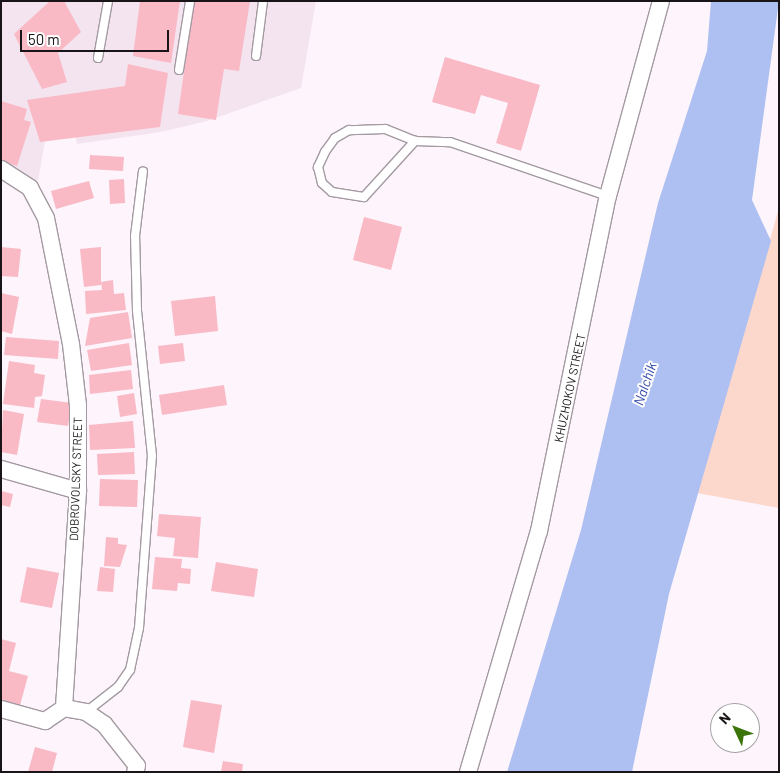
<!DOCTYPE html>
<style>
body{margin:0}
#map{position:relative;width:780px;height:773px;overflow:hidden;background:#fef4fc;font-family:Barlow,sans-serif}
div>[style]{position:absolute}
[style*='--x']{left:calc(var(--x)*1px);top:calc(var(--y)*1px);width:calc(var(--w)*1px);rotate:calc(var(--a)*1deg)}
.built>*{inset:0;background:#f4e4f0}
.green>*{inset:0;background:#fcd8cc}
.water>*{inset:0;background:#aec0f2}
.building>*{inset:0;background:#f9b9c5}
.roads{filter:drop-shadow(1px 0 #a39aa1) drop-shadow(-1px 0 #a39aa1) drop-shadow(0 1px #a39aa1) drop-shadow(0 -1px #a39aa1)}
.lane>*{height:8px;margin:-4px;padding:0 4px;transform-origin:4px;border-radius:4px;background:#fff}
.street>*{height:16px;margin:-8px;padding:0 8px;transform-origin:8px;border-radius:8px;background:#fff}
span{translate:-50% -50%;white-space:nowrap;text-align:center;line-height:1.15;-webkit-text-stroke:4px #fff;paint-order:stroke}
.street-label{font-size:12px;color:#181417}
.water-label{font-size:14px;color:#3449a8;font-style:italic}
.frame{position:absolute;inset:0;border:2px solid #181417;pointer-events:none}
.north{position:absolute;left:710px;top:703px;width:50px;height:50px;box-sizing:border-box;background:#fff;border:1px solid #a3a1a2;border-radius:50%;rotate:313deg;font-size:14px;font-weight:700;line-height:20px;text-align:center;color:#181417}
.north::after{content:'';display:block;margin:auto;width:18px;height:22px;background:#3b750a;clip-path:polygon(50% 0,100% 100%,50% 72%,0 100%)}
.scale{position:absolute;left:20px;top:30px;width:149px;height:22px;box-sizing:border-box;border:2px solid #181417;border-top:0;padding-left:6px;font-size:15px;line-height:18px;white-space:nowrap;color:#181417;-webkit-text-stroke:4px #fff;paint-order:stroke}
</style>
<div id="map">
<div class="built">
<div style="clip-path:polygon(1px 1px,316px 1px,301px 88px,207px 121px,161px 132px,77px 144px,73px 124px,47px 129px,38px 181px,1px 165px)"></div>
</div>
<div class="green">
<div style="clip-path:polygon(779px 208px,779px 508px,697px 493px)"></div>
</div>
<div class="water">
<div style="clip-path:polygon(711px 1px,779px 1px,752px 200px,771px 241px,669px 594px,632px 772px,507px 772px,581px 530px,658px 203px,707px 51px)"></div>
</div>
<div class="building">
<div style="clip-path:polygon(50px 1px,64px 1px,81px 32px,58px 53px,67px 82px,42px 89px,14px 34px)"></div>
<div style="clip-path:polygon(140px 1px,180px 1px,171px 63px,133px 56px)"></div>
<div style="clip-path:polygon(194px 1px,250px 1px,239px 71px,224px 69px,216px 120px,178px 114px)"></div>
<div style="clip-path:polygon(445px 57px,540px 85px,521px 151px,496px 143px,508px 103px,481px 95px,475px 114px,432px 102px)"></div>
<div style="clip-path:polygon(128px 64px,168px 73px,160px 127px,40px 142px,27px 100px,125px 86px)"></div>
<div style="clip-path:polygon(1px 101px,27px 109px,24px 120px,31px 122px,17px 166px,1px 161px)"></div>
<div style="clip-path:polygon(90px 155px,124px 157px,123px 171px,89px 169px)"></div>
<div style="clip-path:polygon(124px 179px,125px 203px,110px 204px,109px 180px)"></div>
<div style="clip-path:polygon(89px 181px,94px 198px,56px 209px,51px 191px)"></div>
<div style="clip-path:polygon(364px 217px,402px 227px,391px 270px,353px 260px)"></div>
<div style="clip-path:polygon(1px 247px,21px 249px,18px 277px,1px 276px)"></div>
<div style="clip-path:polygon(101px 247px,101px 285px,84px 287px,80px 249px)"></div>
<div style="clip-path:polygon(113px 280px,114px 294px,124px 293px,126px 310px,86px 314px,85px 291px,102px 290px,101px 282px)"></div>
<div style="clip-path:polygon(1px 293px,19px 297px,12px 334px,1px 331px)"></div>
<div style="clip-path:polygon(215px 296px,218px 331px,175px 336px,171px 301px)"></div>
<div style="clip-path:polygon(128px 312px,132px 338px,85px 346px,90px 318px)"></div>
<div style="clip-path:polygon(6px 337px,59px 341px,58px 359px,4px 355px)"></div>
<div style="clip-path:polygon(129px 343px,132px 365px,91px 371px,87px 350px)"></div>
<div style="clip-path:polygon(183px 343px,185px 361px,160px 364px,158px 346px)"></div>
<div style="clip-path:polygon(9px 361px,35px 365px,34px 373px,45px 375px,42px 396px,35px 397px,34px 408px,3px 404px)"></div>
<div style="clip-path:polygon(131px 370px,133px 389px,90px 394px,89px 375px)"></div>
<div style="clip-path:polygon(224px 385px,227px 405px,162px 415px,159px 395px)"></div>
<div style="clip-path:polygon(134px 393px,137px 414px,120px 417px,117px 396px)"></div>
<div style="clip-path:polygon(41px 399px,72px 403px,68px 426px,37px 422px)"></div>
<div style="clip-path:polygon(3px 410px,24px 414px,17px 455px,1px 452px)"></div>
<div style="clip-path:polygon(133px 421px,135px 448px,90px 450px,89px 425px)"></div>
<div style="clip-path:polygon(134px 452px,135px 474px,98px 475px,97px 454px)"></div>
<div style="clip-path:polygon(100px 479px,138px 480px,137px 507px,99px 506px)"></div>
<div style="clip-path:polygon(1px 491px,13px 494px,10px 507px,1px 505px)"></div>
<div style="clip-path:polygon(159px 514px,201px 517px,198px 558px,173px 556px,175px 538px,157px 536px)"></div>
<div style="clip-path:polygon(106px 537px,118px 538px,118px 544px,127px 545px,120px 567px,104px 566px)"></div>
<div style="clip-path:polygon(155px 557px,182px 559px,181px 568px,191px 569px,190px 584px,178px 583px,177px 591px,152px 589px)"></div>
<div style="clip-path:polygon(216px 562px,258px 569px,254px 597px,211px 591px)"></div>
<div style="clip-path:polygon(27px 567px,59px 573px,52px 608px,20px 602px)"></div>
<div style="clip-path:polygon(100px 567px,115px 569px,113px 592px,97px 591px)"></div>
<div style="clip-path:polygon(1px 639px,16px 643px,9px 671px,28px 676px,19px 709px,1px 705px)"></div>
<div style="clip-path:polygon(191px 700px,222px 705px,214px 753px,183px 747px)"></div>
<div style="clip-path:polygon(35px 747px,57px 753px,52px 772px,28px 772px)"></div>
<div style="clip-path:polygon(223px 761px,243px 764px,242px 772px,221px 772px)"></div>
</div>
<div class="roads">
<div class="lane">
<div style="--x:256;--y:56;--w:55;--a:-82.7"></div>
<div style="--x:98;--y:58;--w:58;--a:-80"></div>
<div style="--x:179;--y:70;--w:70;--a:-80.9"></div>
<div style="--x:415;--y:141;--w:32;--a:-158"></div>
<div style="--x:385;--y:129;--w:36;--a:178"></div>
<div style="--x:349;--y:130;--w:16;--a:150"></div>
<div style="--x:335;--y:138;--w:17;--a:126"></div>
<div style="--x:325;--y:152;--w:17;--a:115"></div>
<div style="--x:318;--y:167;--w:16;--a:76"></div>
<div style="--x:322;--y:183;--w:13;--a:42"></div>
<div style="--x:332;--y:192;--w:32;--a:9"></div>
<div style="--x:364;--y:197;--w:76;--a:-47.7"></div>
<div style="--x:415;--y:141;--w:35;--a:2"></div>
<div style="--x:450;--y:142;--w:167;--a:18.9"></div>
<div style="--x:86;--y:712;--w:41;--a:-38"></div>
<div style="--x:118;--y:687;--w:21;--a:-55"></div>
<div style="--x:130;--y:670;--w:43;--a:-77.9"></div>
<div style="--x:139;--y:628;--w:172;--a:-85.7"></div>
<div style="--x:152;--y:456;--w:147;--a:-95.9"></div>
<div style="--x:137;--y:310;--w:74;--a:-91.5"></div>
<div style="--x:135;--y:236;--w:65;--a:-83"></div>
</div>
<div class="street">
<div style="--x:1;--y:169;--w:35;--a:33"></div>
<div style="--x:30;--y:188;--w:34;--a:62"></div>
<div style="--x:46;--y:218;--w:128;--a:78.8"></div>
<div style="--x:71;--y:344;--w:61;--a:83.5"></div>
<div style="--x:78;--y:405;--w:86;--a:90"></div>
<div style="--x:78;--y:491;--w:217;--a:93.7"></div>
<div style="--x:64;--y:708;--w:22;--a:10"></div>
<div style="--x:86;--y:712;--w:22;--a:34"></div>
<div style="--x:104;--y:724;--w:53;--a:51.8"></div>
<div style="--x:137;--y:766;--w:6;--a:108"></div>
<div style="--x:1;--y:469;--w:80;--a:15.9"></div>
<div style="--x:1;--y:709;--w:46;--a:15.3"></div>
<div style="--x:45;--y:721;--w:23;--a:-34"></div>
<div style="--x:468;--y:772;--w:251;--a:-73.6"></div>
<div style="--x:539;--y:531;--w:342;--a:-78.4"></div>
<div style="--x:608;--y:196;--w:202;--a:-74.8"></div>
</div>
</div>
<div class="street-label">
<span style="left:570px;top:388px;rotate:-78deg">KHUZHOKOV STREET</span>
<span style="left:76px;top:479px;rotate:-88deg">DOBROVOLSKY STREET</span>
</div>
<div class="water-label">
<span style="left:645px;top:384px;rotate:-71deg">Nalchik</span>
</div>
<div class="frame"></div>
<div class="north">N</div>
<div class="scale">50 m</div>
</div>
